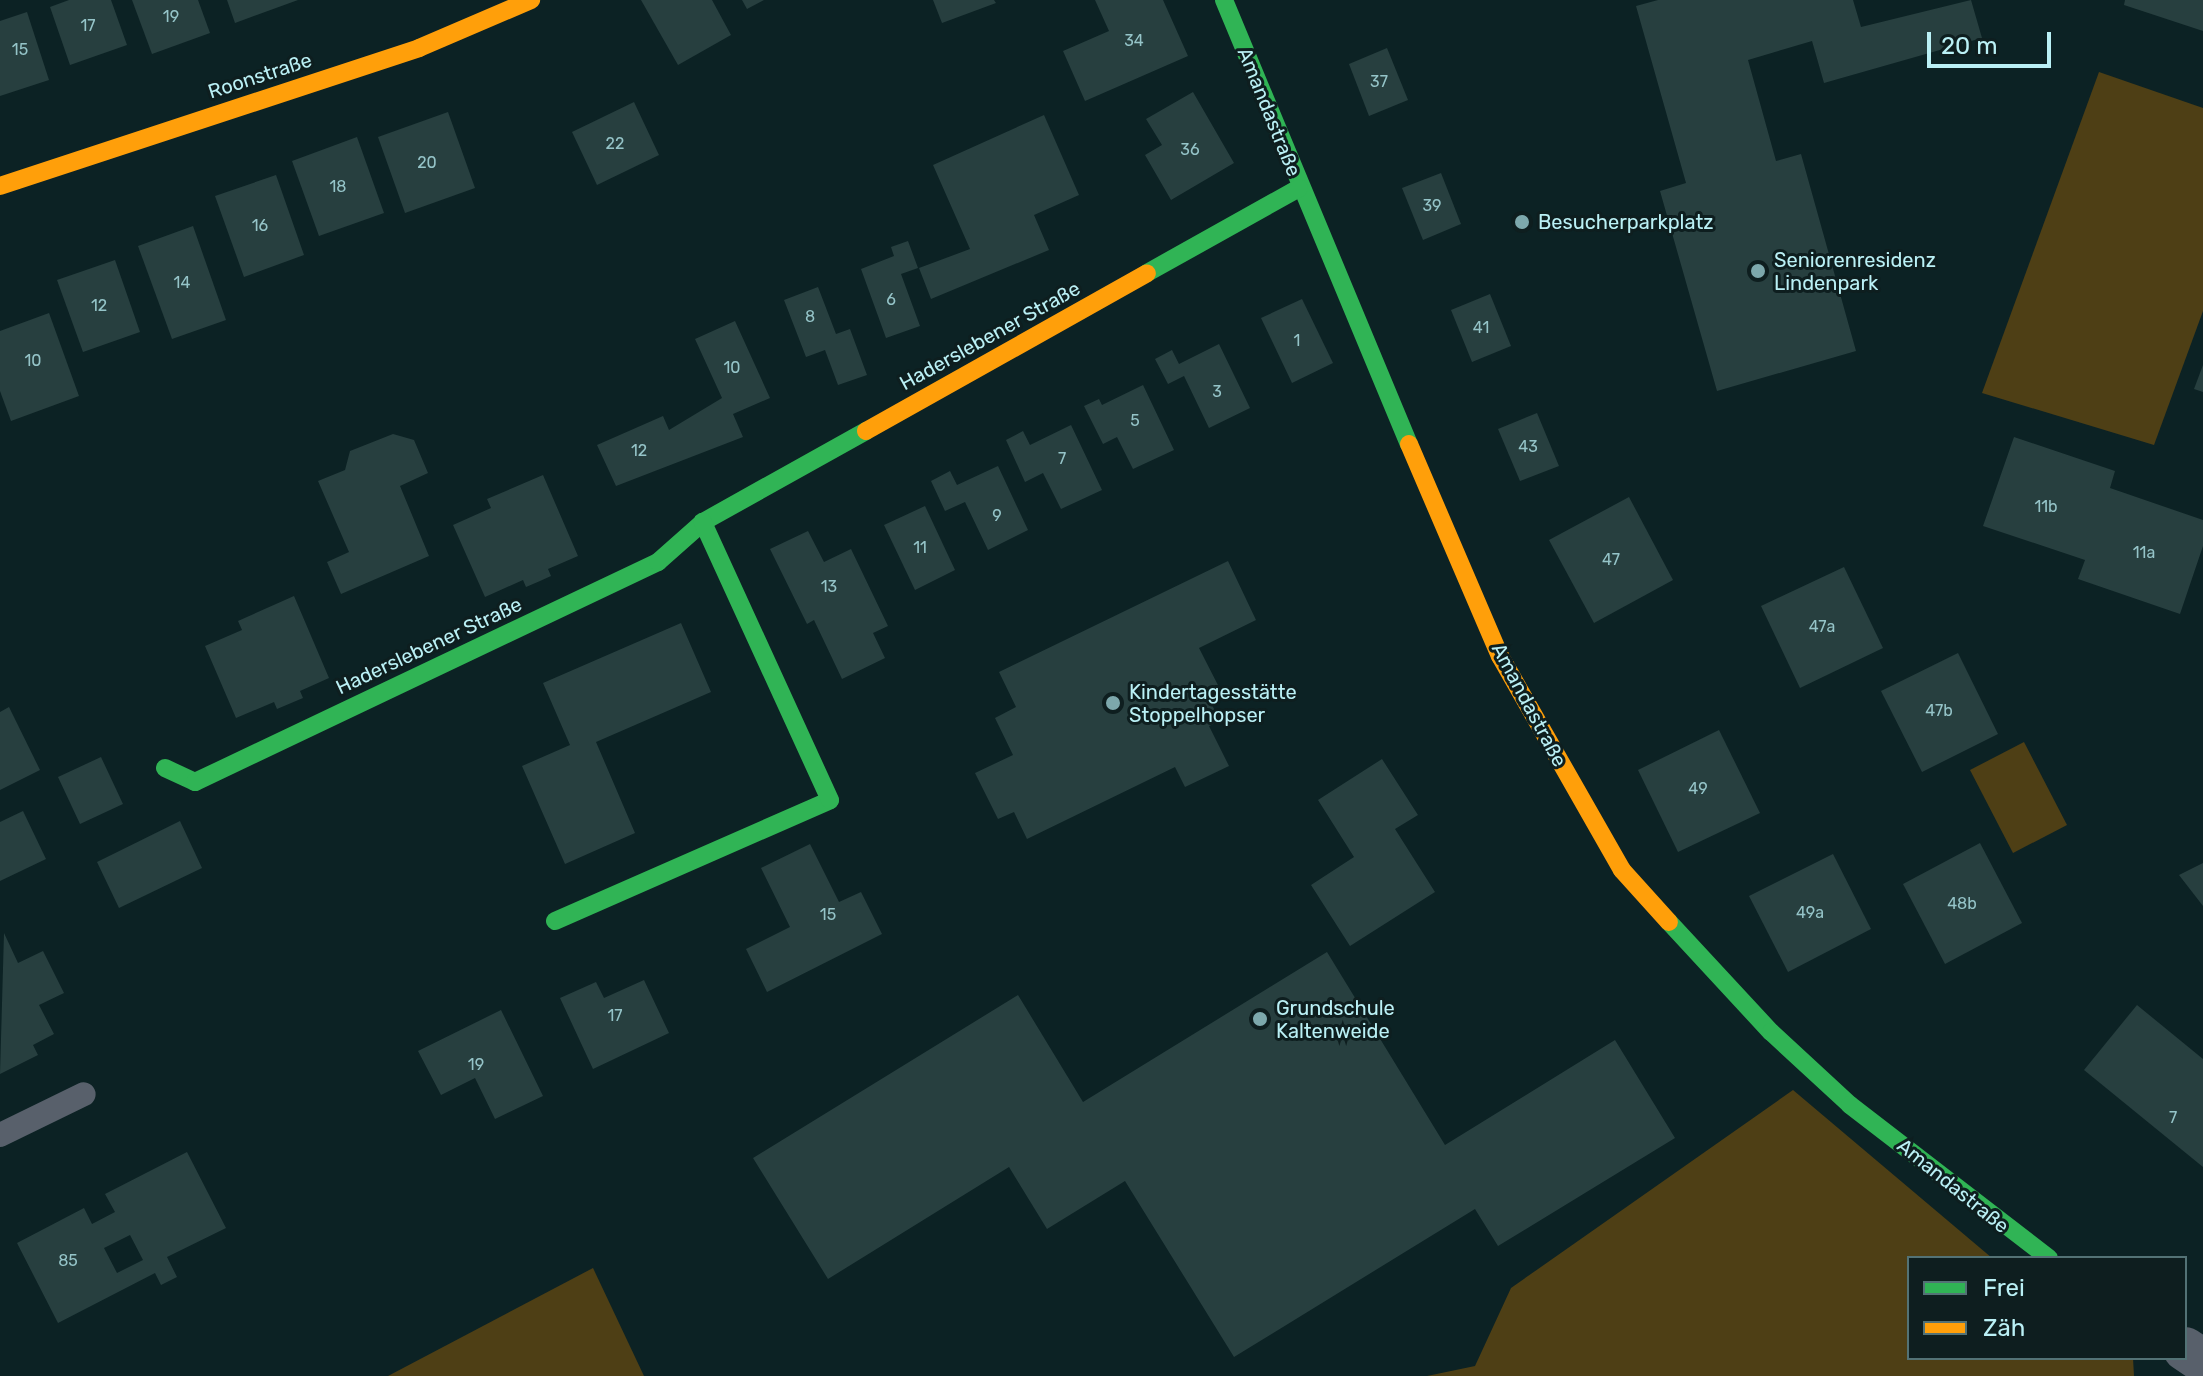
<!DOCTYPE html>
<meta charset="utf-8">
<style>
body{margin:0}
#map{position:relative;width:2203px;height:1376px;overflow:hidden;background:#0c2224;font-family:Rubik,sans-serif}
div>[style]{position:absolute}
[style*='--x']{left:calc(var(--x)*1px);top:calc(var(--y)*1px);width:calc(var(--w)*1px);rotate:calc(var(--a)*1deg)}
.green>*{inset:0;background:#4e3f15}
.building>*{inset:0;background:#273f3f}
.lane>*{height:24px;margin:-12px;padding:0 12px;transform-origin:12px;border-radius:12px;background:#58606b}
.street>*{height:44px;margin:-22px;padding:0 22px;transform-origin:22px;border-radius:22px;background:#58606b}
.fast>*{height:18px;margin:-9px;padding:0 9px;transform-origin:9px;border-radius:9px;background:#30b455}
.slow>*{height:18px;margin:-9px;padding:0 9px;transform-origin:9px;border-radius:9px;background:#ff9f0a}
.dots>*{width:22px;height:22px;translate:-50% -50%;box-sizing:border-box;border:4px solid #0e1e1f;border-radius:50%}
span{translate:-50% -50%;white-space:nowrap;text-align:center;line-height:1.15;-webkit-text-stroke:6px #0e1e1f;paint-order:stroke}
.number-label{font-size:16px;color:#95c4c8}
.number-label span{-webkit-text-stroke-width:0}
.street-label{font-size:20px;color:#baf0f5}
.poi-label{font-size:20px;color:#baf0f5}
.left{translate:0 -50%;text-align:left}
.legend{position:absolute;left:1907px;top:1256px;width:280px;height:104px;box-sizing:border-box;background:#0e1e1f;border:2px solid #537275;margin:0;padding:10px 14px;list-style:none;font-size:24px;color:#baf0f5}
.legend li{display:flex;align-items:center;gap:16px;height:40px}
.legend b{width:40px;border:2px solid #537275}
.scale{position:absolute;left:1927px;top:32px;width:124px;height:36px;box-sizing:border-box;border:4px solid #baf0f5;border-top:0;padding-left:10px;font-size:24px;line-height:28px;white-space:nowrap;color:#baf0f5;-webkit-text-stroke:6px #0e1e1f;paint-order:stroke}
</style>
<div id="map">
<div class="green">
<div style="clip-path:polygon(2099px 72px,2203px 108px,2203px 311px,2154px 445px,1982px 393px)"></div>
<div style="clip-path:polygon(2024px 742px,2067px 825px,2013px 853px,1970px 770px)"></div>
<div style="clip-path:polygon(1793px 1090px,1992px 1258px,1909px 1258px,1909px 1358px,2133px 1358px,2134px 1376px,1427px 1376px,1475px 1366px,1511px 1288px)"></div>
<div style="clip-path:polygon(593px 1268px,644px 1376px,388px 1376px)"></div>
</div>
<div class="building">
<div style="clip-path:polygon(69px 0,111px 0,127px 45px,70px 65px,50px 7px)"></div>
<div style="clip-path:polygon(132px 0,198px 0,210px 33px,152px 54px)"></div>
<div style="clip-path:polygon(227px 0,298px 0,235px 23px)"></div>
<div style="clip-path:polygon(641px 0,712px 0,731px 35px,678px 65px)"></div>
<div style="clip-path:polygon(742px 0,764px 0,747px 9px)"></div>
<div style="clip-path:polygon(933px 0,994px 0,996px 3px,942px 23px)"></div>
<div style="clip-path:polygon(1095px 0,1163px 0,1188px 56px,1085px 101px,1063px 51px,1109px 31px)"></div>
<div style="clip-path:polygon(1658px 0,1853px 0,1861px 27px,1971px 0,1982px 38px,1824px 83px,1812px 41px,1748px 60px,1776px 161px,1801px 154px,1856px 351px,1717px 391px,1660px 191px,1686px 183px,1636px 6px)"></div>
<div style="clip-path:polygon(2125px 0,2203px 0,2203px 31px,2124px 5px)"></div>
<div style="clip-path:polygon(27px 12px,49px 80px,0 96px,0 21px)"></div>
<div style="clip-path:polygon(1387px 48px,1408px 100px,1369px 116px,1349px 64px)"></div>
<div style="clip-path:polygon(1193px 92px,1234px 163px,1171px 200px,1145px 155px,1162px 145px,1146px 119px)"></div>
<div style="clip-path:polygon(634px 102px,659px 155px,597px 185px,572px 132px)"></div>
<div style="clip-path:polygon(448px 112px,475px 188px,405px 213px,378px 137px)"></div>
<div style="clip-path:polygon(1044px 115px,1079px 195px,1034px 215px,1049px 250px,931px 299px,919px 268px,970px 249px,933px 165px)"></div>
<div style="clip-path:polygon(357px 137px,384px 213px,319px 236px,292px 161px)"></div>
<div style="clip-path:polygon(1441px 173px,1461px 224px,1423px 240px,1402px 188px)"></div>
<div style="clip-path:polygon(276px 175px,304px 255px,244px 277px,215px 196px)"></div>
<div style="clip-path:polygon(193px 226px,226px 320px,172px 339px,138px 246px)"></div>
<div style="clip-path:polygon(908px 241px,918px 268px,901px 274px,920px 326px,886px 338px,861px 269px,894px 256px,891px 247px)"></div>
<div style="clip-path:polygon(115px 260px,140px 332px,83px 352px,57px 280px)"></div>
<div style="clip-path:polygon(818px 287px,836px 334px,850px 329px,867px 375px,838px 385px,825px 350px,806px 357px,784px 300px)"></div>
<div style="clip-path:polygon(1490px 294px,1511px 346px,1472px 362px,1451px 310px)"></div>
<div style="clip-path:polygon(1302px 299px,1333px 363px,1292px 383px,1261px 318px)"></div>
<div style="clip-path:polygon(49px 313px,79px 396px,11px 421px,0 391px,0 331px)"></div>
<div style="clip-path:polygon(735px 321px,770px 398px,733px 414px,743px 437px,616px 486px,597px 445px,663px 416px,669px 430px,722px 398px,695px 339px)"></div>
<div style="clip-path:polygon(1219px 344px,1250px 408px,1209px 428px,1184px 376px,1168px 384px,1155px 359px,1172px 350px,1179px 364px)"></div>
<div style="clip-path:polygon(2203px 365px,2203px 392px,2194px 389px)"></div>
<div style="clip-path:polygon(1143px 385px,1174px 450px,1133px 469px,1117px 437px,1103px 444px,1084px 406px,1099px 399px,1102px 405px)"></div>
<div style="clip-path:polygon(1537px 413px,1559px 466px,1520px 481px,1498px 429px)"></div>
<div style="clip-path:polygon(1071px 425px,1102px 490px,1061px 509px,1043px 473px,1025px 482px,1006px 440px,1023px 431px,1030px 445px)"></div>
<div style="clip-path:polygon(393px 434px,414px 440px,428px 473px,400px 486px,429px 556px,341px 594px,327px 562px,349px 552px,318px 481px,345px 470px,350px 451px)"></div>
<div style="clip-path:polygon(2014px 437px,2115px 471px,2110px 488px,2203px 520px,2203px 546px,2180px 614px,2078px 579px,2085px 560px,1983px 526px)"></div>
<div style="clip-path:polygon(998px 466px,1028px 530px,988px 550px,965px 502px,945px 511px,931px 481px,950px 471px,957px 485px)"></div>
<div style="clip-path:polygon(543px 475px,578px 556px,548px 569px,551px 576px,540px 581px,526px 587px,523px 580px,485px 597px,453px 525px,491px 508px,487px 499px)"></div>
<div style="clip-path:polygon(1629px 497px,1673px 580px,1594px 623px,1549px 540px)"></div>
<div style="clip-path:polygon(925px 506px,955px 570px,915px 590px,884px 525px)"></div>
<div style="clip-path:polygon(808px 531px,824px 562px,851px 549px,888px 626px,873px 633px,885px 658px,842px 679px,814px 620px,807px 624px,770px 549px)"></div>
<div style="clip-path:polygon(1228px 561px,1256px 620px,1199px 648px,1222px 693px,1209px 699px,1220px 721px,1209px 726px,1229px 766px,1185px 787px,1175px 767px,1027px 839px,1014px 812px,998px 819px,975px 773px,1013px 755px,995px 718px,1016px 707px,999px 672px)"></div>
<div style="clip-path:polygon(1844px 567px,1883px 648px,1800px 688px,1761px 606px)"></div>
<div style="clip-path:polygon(294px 596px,329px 678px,300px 691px,303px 698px,277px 709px,274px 702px,236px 718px,205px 646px,242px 630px,238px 621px)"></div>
<div style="clip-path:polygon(681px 623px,711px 692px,596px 742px,635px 833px,565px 864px,522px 766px,570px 745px,543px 683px)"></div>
<div style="clip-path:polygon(1958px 653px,1998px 734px,1922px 772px,1881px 691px)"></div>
<div style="clip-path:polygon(9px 707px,40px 770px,0 790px,0 712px)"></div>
<div style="clip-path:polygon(1719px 730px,1760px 813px,1678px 852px,1638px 770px)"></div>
<div style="clip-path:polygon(101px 757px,123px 804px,80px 824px,58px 777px)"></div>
<div style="clip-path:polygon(1382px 759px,1418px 815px,1395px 829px,1435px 892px,1350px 946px,1311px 885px,1354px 857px,1318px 800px)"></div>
<div style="clip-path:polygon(23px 811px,46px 859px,0 881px,0 822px)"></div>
<div style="clip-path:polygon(180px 821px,202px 868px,119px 908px,97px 862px)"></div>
<div style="clip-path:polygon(1980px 843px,2022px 923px,1945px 964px,1903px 884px)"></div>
<div style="clip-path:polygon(810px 844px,839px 902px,861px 892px,882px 934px,767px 992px,746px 949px,790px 927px,761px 868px)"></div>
<div style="clip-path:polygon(1833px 854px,1871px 929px,1788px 972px,1749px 896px)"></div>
<div style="clip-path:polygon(2203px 863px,2203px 906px,2179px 875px)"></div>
<div style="clip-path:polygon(4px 933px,18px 963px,43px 951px,64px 993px,39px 1005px,54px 1034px,33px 1045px,38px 1055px,0 1074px)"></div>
<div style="clip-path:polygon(1327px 952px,1445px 1145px,1615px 1040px,1675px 1138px,1498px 1246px,1475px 1209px,1234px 1357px,1125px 1181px,1047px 1229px,1009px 1167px,828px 1279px,753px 1158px,1018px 995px,1083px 1102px)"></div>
<div style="clip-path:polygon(644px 980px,669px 1033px,593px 1069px,560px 998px,596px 982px,604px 998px)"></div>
<div style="clip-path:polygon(2137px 1005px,2203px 1059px,2203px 1167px,2084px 1070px)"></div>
<div style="clip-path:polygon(501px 1010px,543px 1096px,495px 1119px,475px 1078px,441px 1095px,418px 1051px)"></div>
<div style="clip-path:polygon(evenodd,187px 1152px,226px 1228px,167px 1257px,177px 1277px,161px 1285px,155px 1273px,58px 1323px,17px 1243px,84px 1208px,92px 1224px,115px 1212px,105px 1194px,187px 1152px,130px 1235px,143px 1260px,117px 1273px,104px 1248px,130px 1235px)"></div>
</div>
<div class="lane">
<div style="--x:0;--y:1135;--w:93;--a:-26"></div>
</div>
<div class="street">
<div style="--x:2185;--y:1349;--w:22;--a:34"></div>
</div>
<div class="fast">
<div style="--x:1224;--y:0;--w:481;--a:67.4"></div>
<div style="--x:1147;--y:273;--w:174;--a:-29.2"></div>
<div style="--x:165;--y:768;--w:33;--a:25"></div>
<div style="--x:195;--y:782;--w:513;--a:-25.42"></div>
<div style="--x:658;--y:562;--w:60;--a:-41.6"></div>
<div style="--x:703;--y:522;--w:187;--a:-29.2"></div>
<div style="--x:555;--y:921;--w:300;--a:-23.7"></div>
<div style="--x:830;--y:800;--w:306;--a:-114.6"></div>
<div style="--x:1669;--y:922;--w:150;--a:47.2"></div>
<div style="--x:1771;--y:1032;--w:108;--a:42.7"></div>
<div style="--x:1850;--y:1105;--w:251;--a:37.6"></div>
</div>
<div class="slow">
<div style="--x:0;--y:186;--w:441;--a:-18.2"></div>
<div style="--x:419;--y:48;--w:122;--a:-23.2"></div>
<div style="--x:866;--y:431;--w:322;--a:-29.3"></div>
<div style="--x:1409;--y:444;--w:231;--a:66.8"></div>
<div style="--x:1500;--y:656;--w:246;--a:60.3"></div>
<div style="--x:1622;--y:870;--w:70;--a:47.9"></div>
</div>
<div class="dots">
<div style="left:1522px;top:222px;background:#7da8ac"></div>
<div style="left:1758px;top:271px;background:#7da8ac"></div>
<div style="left:1113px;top:703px;background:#7da8ac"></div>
<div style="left:1260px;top:1019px;background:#7da8ac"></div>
</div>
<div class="number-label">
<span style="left:171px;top:17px">19</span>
<span style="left:88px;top:26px">17</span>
<span style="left:1134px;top:41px">34</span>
<span style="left:20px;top:50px">15</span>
<span style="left:1379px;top:82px">37</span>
<span style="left:615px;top:144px">22</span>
<span style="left:1190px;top:150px">36</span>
<span style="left:427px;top:163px">20</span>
<span style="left:338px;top:187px">18</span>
<span style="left:1432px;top:206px">39</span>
<span style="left:260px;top:226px">16</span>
<span style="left:182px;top:283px">14</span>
<span style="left:891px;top:300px">6</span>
<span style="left:99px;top:306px">12</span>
<span style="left:810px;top:317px">8</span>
<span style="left:1481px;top:328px">41</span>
<span style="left:1297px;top:341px">1</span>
<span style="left:33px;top:361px">10</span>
<span style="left:732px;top:368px">10</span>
<span style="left:1217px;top:392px">3</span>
<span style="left:1135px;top:421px">5</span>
<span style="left:1528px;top:447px">43</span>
<span style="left:639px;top:451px">12</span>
<span style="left:1062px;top:459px">7</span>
<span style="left:2046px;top:507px">11b</span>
<span style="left:997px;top:516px">9</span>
<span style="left:920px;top:548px">11</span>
<span style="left:2144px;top:553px">11a</span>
<span style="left:1611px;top:560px">47</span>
<span style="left:829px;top:587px">13</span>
<span style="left:1822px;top:627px">47a</span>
<span style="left:1939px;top:711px">47b</span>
<span style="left:1698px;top:789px">49</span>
<span style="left:1962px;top:904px">48b</span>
<span style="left:1810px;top:913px">49a</span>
<span style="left:828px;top:915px">15</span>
<span style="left:615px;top:1016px">17</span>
<span style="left:476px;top:1065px">19</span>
<span style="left:2173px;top:1118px">7</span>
<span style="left:68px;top:1261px">85</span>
</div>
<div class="street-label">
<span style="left:260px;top:76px;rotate:-18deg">Roonstraße</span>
<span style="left:1269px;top:112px;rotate:68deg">Amandastraße</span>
<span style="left:990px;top:336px;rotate:-29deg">Haderslebener Straße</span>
<span style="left:429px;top:646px;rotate:-25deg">Haderslebener Straße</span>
<span style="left:1529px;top:705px;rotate:62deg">Amandastraße</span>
<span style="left:1953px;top:1186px;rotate:39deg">Amandastraße</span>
</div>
<div class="poi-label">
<span class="left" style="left:1538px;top:222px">Besucherparkplatz</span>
<span class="left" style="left:1774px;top:272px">Seniorenresidenz<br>Lindenpark</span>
<span class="left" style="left:1129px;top:704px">Kindertagesstätte<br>Stoppelhopser</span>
<span class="left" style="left:1276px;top:1020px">Grundschule<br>Kaltenweide</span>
</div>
<ul class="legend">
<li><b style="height:10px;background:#30b455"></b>Frei</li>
<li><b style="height:10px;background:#ff9f0a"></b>Zäh</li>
</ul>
<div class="scale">20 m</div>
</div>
